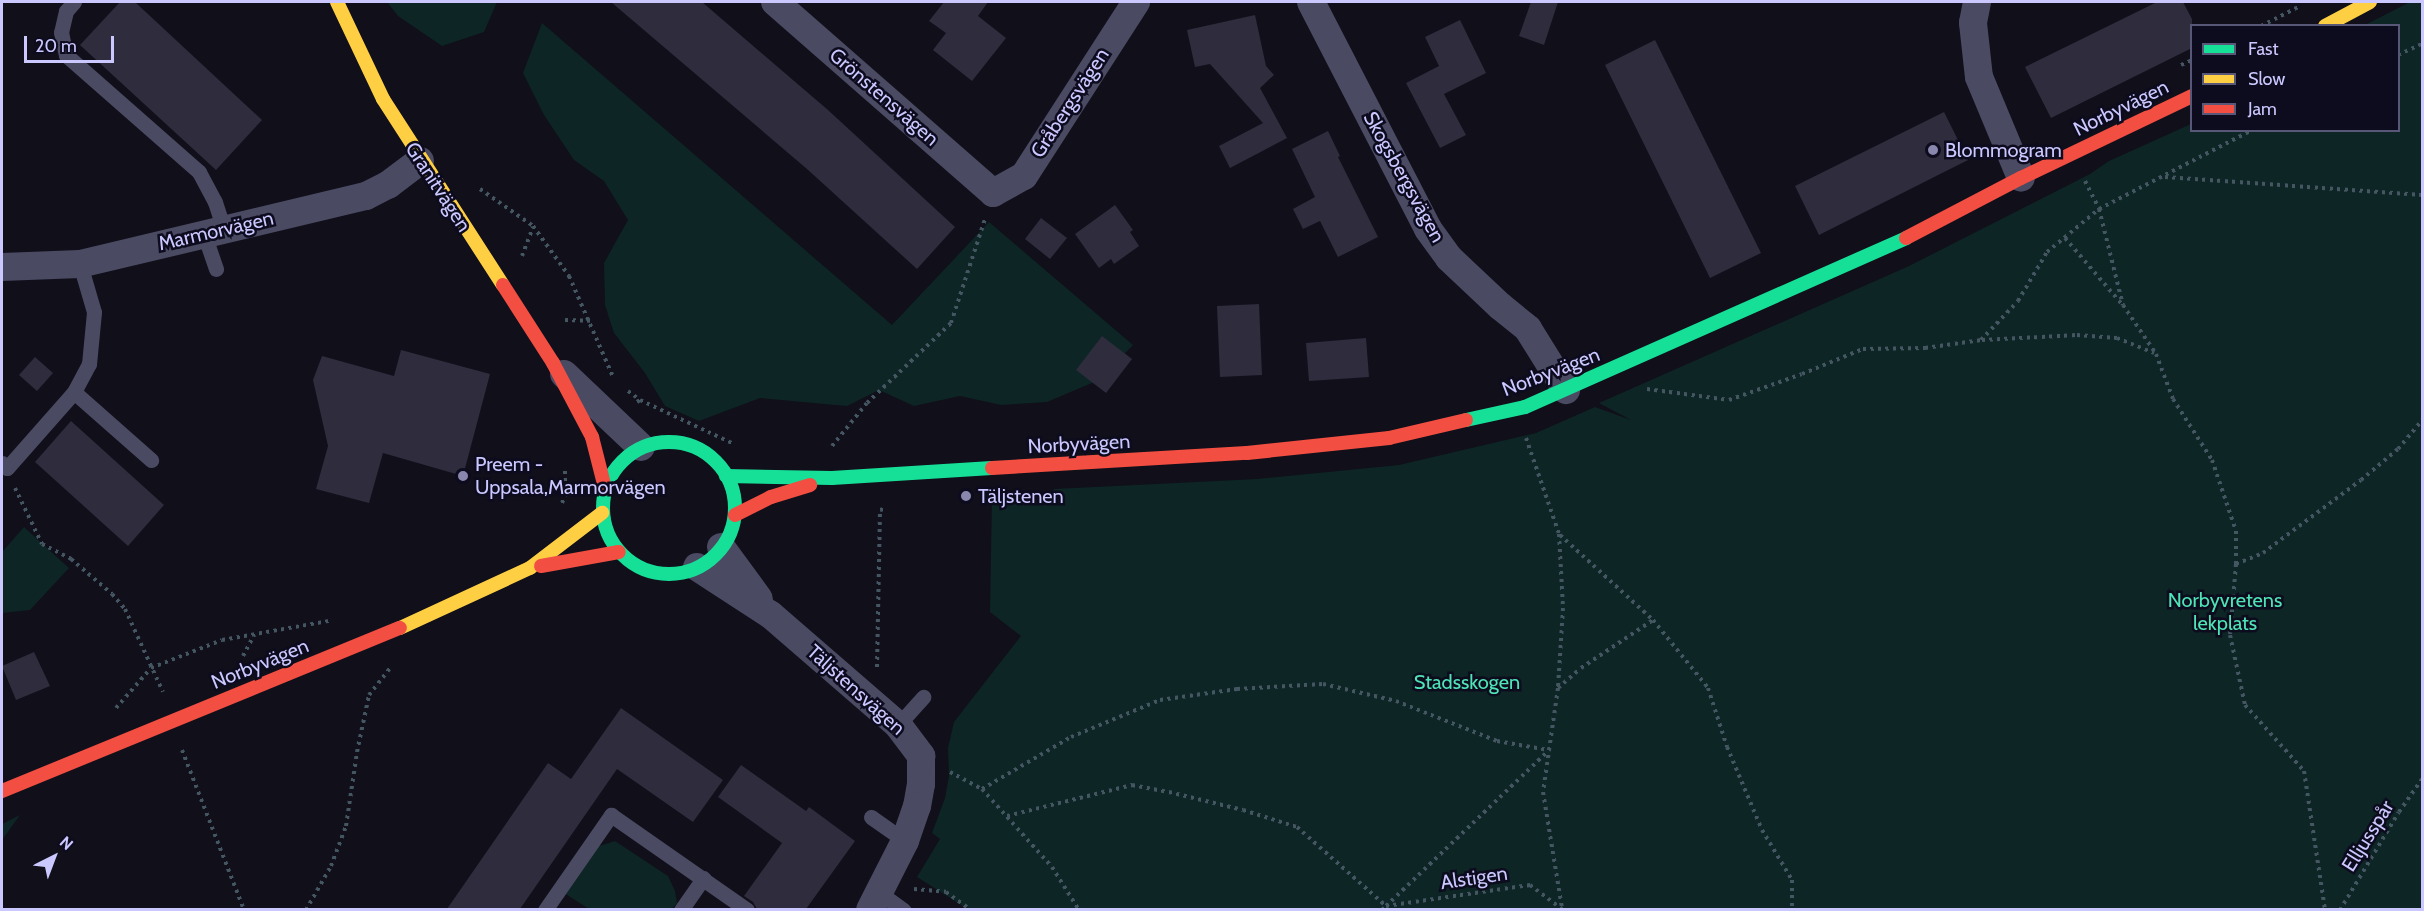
<!DOCTYPE html>
<meta charset="utf-8">
<style>
body{margin:0}
#map{position:relative;width:2424px;height:911px;overflow:hidden;background:#100f1a;font-family:Cabin,sans-serif}
div>[style]{position:absolute}
[style*='--x']{left:calc(var(--x)*1px);top:calc(var(--y)*1px);width:calc(var(--w)*1px);rotate:calc(var(--a)*1deg)}
.green>*{inset:0;background:#0d2524}
.building>*{inset:0;background:#2e2c3d}
.path>*{height:4px;margin-top:-2px;transform-origin:0;background:repeating-linear-gradient(90deg,#445662 0 3px,transparent 0 7.5px)}
.lane>*{height:15px;margin:-7.5px;padding:0 7.5px;transform-origin:7.5px;border-radius:7.5px;background:#4a4a63}
.street>*{height:28px;margin:-14px;padding:0 14px;transform-origin:14px;border-radius:14px;background:#4a4a63}
.fast>*{height:14px;margin:-7px;padding:0 7px;transform-origin:7px;border-radius:7px;background:#16e098}
.fast>.ring{margin:-7px;padding:0;box-sizing:content-box;background:none;border:14px solid #16e098;border-radius:50%}
.slow>*{height:14px;margin:-7px;padding:0 7px;transform-origin:7px;border-radius:7px;background:#ffcf43}
.jam>*{height:14px;margin:-7px;padding:0 7px;transform-origin:7px;border-radius:7px;background:#f24e42}
.dots>*{width:16px;height:16px;translate:-50% -50%;box-sizing:border-box;border:3px solid #0d0b1e;border-radius:50%}
span{translate:-50% -50%;white-space:nowrap;text-align:center;line-height:1.15;-webkit-text-stroke:5px #0d0b1e;paint-order:stroke}
.street-label{font-size:20px;color:#cbc8ff}
.poi-label{font-size:20px;color:#cbc8ff}
.left{translate:0 -50%;text-align:left}
.park-label{font-size:20px;color:#4ee5b6}
.frame{position:absolute;inset:0;border:3px solid #cbc8ff;pointer-events:none}
.legend{position:absolute;left:2190px;top:24px;width:210px;height:108px;box-sizing:border-box;background:#0d0b1e;border:2px solid #595778;margin:0;padding:8px 10px;list-style:none;font-size:18px;color:#cbc8ff}
.legend li{display:flex;align-items:center;gap:12px;height:30px}
.legend b{width:30px;border:2px solid #595778}
.north{position:absolute;left:24px;top:827px;width:60px;height:60px;-webkit-text-stroke:4px #0d0b1e;paint-order:stroke;rotate:42deg;font-size:16px;font-weight:700;line-height:24px;text-align:center;color:#cbc8ff}
.north::after{content:'';display:block;margin:auto;width:21px;height:27px;background:#cbc8ff;clip-path:polygon(50% 0,100% 100%,50% 72%,0 100%)}
.scale{position:absolute;left:24px;top:36px;width:90px;height:27px;box-sizing:border-box;border:3px solid #cbc8ff;border-top:0;padding-left:8px;font-size:18px;line-height:21px;white-space:nowrap;color:#cbc8ff;-webkit-text-stroke:4px #0d0b1e;paint-order:stroke}
</style>
<div id="map">
<div class="green">
<div style="clip-path:polygon(387px 2px,497px 2px,484px 32px,442px 46px,398px 16px)"></div>
<div style="clip-path:polygon(2410px 2px,2422px 2px,2422px 909px,969px 910px,917px 877px,940px 839px,932px 833px,945px 798px,949px 776px,948px 748px,954px 722px,1021px 636px,990px 612px,992px 496px,1051px 493px,1054px 489px,1257px 479px,1399px 465px,1536px 433px,1595px 407px,1631px 420px,1599px 403px,1909px 266px,2090px 174px,2109px 161px,2191px 124px,2192px 130px,2398px 130px,2398px 26px,2365px 25px)"></div>
<div style="clip-path:polygon(542px 23px,892px 325px,989px 222px,1133px 345px,1099px 380px,1047px 402px,1001px 405px,960px 396px,914px 406px,879px 390px,847px 406px,760px 398px,699px 421px,665px 406px,645px 373px,614px 333px,605px 305px,604px 263px,628px 220px,604px 181px,574px 160px,544px 115px,523px 73px)"></div>
<div style="clip-path:polygon(24px 527px,69px 568px,30px 610px,2px 613px,2px 552px)"></div>
<div style="clip-path:polygon(20px 815px,2px 840px,2px 824px)"></div>
<div style="clip-path:polygon(615px 841px,668px 876px,675px 891px,677px 903px,672px 909px,589px 909px,564px 893px,593px 848px)"></div>
</div>
<div class="building">
<div style="clip-path:polygon(120px 2px,135px 2px,262px 120px,216px 170px,80px 45px)"></div>
<div style="clip-path:polygon(611px 2px,702px 2px,828px 110px,955px 227px,917px 269px,807px 169px)"></div>
<div style="clip-path:polygon(944px 2px,988px 2px,978px 16px,1006px 38px,972px 81px,933px 50px,946px 33px,929px 21px)"></div>
<div style="clip-path:polygon(1531px 2px,1558px 2px,1544px 45px,1519px 36px)"></div>
<div style="clip-path:polygon(2157px 2px,2183px 2px,2192px 19px,2192px 48px,2051px 118px,2025px 67px)"></div>
<div style="clip-path:polygon(1255px 15px,1266px 66px,1274px 75px,1260px 88px,1287px 138px,1230px 168px,1219px 146px,1263px 123px,1210px 64px,1195px 67px,1187px 30px)"></div>
<div style="clip-path:polygon(1460px 20px,1486px 73px,1444px 94px,1466px 135px,1440px 148px,1406px 83px,1439px 66px,1425px 37px)"></div>
<div style="clip-path:polygon(1655px 40px,1761px 253px,1710px 278px,1605px 65px)"></div>
<div style="clip-path:polygon(1944px 112px,1968px 160px,1819px 235px,1795px 186px)"></div>
<div style="clip-path:polygon(1328px 131px,1340px 156px,1338px 157px,1378px 237px,1338px 257px,1320px 221px,1303px 229px,1293px 209px,1315px 197px,1292px 149px)"></div>
<div style="clip-path:polygon(1115px 205px,1133px 230px,1130px 232px,1139px 246px,1114px 264px,1111px 259px,1099px 268px,1075px 234px)"></div>
<div style="clip-path:polygon(1041px 218px,1067px 238px,1050px 259px,1025px 239px)"></div>
<div style="clip-path:polygon(1259px 304px,1262px 375px,1220px 377px,1217px 306px)"></div>
<div style="clip-path:polygon(1102px 336px,1132px 359px,1106px 393px,1076px 370px)"></div>
<div style="clip-path:polygon(1366px 338px,1369px 377px,1309px 381px,1306px 343px)"></div>
<div style="clip-path:polygon(401px 350px,490px 374px,463px 476px,383px 453px,369px 503px,316px 489px,328px 446px,313px 380px,322px 356px,394px 376px)"></div>
<div style="clip-path:polygon(35px 357px,53px 373px,37px 391px,19px 375px)"></div>
<div style="clip-path:polygon(71px 421px,164px 505px,128px 546px,35px 462px)"></div>
<div style="clip-path:polygon(34px 652px,50px 686px,16px 700px,2px 666px)"></div>
<div style="clip-path:polygon(621px 708px,723px 780px,693px 822px,617px 769px,520px 909px,447px 909px,548px 763px,571px 779px)"></div>
<div style="clip-path:polygon(741px 765px,806px 811px,809px 807px,855px 841px,806px 909px,757px 909px,753px 902px,744px 896px,782px 843px,718px 797px)"></div>
</div>
<div class="path">
<div style="--x:2261;--y:26;--w:44;--a:-27.1"></div>
<div style="--x:2398;--y:55;--w:26;--a:-25"></div>
<div style="--x:2181;--y:65;--w:12;--a:-24"></div>
<div style="--x:2165;--y:177;--w:258;--a:4"></div>
<div style="--x:2085;--y:181;--w:31;--a:63"></div>
<div style="--x:2099;--y:209;--w:99;--a:76"></div>
<div style="--x:2123;--y:305;--w:59;--a:56"></div>
<div style="--x:2156;--y:354;--w:48;--a:69.3"></div>
<div style="--x:2173;--y:399;--w:72;--a:57.4"></div>
<div style="--x:2212;--y:460;--w:75;--a:71.3"></div>
<div style="--x:2236;--y:531;--w:33;--a:90"></div>
<div style="--x:2236;--y:564;--w:29;--a:-22"></div>
<div style="--x:2263;--y:553;--w:122;--a:-36.7"></div>
<div style="--x:2361;--y:480;--w:48;--a:-40"></div>
<div style="--x:2398;--y:449;--w:38;--a:-50"></div>
<div style="--x:480;--y:189;--w:65;--a:34.9"></div>
<div style="--x:533;--y:226;--w:62;--a:54.2"></div>
<div style="--x:569;--y:276;--w:112;--a:66.4"></div>
<div style="--x:2065;--y:238;--w:86;--a:49.3"></div>
<div style="--x:522;--y:256;--w:31;--a:-69"></div>
<div style="--x:565;--y:320;--w:25;--a:2"></div>
<div style="--x:1982;--y:340;--w:95;--a:-3"></div>
<div style="--x:2077;--y:335;--w:40;--a:4.3"></div>
<div style="--x:2117;--y:338;--w:40;--a:22"></div>
<div style="--x:1647;--y:389;--w:83;--a:7.6"></div>
<div style="--x:1729;--y:400;--w:77;--a:-19.6"></div>
<div style="--x:1802;--y:374;--w:66;--a:-22.3"></div>
<div style="--x:1863;--y:349;--w:62;--a:-0.9"></div>
<div style="--x:1925;--y:348;--w:57;--a:-8.1"></div>
<div style="--x:1981;--y:340;--w:54;--a:-46.5"></div>
<div style="--x:2018;--y:301;--w:57;--a:-59.4"></div>
<div style="--x:2047;--y:252;--w:67;--a:-39.6"></div>
<div style="--x:2099;--y:209;--w:172;--a:-27.3"></div>
<div style="--x:628;--y:391;--w:15;--a:37"></div>
<div style="--x:637;--y:402;--w:4;--a:-34"></div>
<div style="--x:640;--y:400;--w:102;--a:25.1"></div>
<div style="--x:1526;--y:438;--w:102;--a:71"></div>
<div style="--x:1559;--y:534;--w:74;--a:86.9"></div>
<div style="--x:1563;--y:608;--w:80;--a:93.6"></div>
<div style="--x:1558;--y:688;--w:105;--a:98.2"></div>
<div style="--x:1543;--y:792;--w:118;--a:80.7"></div>
<div style="--x:832;--y:446;--w:55;--a:-50.9"></div>
<div style="--x:867;--y:403;--w:116;--a:-43.6"></div>
<div style="--x:951;--y:323;--w:109;--a:-71.9"></div>
<div style="--x:15;--y:488;--w:62;--a:64.3"></div>
<div style="--x:42;--y:544;--w:33;--a:27"></div>
<div style="--x:71;--y:559;--w:54;--a:40.5"></div>
<div style="--x:112;--y:594;--w:20;--a:49"></div>
<div style="--x:125;--y:609;--w:91;--a:65.4"></div>
<div style="--x:562;--y:503;--w:8;--a:-67"></div>
<div style="--x:565;--y:496;--w:30;--a:-90"></div>
<div style="--x:1560;--y:535;--w:126;--a:42.4"></div>
<div style="--x:2236;--y:564;--w:71;--a:94.8"></div>
<div style="--x:2230;--y:635;--w:72;--a:77.9"></div>
<div style="--x:2245;--y:705;--w:89;--a:48.2"></div>
<div style="--x:2304;--y:771;--w:141;--a:81.4"></div>
<div style="--x:243;--y:656;--w:24;--a:-62"></div>
<div style="--x:877;--y:667;--w:157;--a:-88.9"></div>
<div style="--x:880;--y:510;--w:4;--a:-14"></div>
<div style="--x:1558;--y:688;--w:30;--a:-41"></div>
<div style="--x:1581;--y:668;--w:87;--a:-33.7"></div>
<div style="--x:1653;--y:620;--w:87;--a:51"></div>
<div style="--x:1708;--y:688;--w:62;--a:72.1"></div>
<div style="--x:1727;--y:747;--w:90;--a:67.1"></div>
<div style="--x:1762;--y:830;--w:58;--a:59"></div>
<div style="--x:1792;--y:880;--w:30;--a:90"></div>
<div style="--x:116;--y:708;--w:53;--a:-48.8"></div>
<div style="--x:151;--y:668;--w:76;--a:-21.5"></div>
<div style="--x:222;--y:640;--w:109;--a:-10.1"></div>
<div style="--x:182;--y:750;--w:172;--a:68.8"></div>
<div style="--x:950;--y:772;--w:36;--a:28"></div>
<div style="--x:982;--y:789;--w:105;--a:48.1"></div>
<div style="--x:1052;--y:867;--w:51;--a:57.9"></div>
<div style="--x:982;--y:789;--w:103;--a:-30.3"></div>
<div style="--x:1071;--y:737;--w:96;--a:-22.6"></div>
<div style="--x:1160;--y:700;--w:78;--a:-8.1"></div>
<div style="--x:1237;--y:689;--w:86;--a:-3.3"></div>
<div style="--x:1323;--y:684;--w:75;--a:13.1"></div>
<div style="--x:1396;--y:701;--w:109;--a:21.6"></div>
<div style="--x:1497;--y:741;--w:52;--a:10"></div>
<div style="--x:1007;--y:816;--w:129;--a:-13.9"></div>
<div style="--x:1132;--y:785;--w:38;--a:11"></div>
<div style="--x:1169;--y:792;--w:76;--a:13.7"></div>
<div style="--x:1243;--y:810;--w:57;--a:17.5"></div>
<div style="--x:1297;--y:827;--w:119;--a:41.6"></div>
<div style="--x:1386;--y:906;--w:226;--a:-43.7"></div>
<div style="--x:914;--y:889;--w:32;--a:5"></div>
<div style="--x:946;--y:892;--w:31;--a:36"></div>
<div style="--x:306;--y:910;--w:51;--a:-60.4"></div>
<div style="--x:331;--y:866;--w:43;--a:-69.4"></div>
<div style="--x:346;--y:826;--w:75;--a:-81.5"></div>
<div style="--x:357;--y:752;--w:58;--a:-78.1"></div>
<div style="--x:369;--y:695;--w:34;--a:-52"></div>
<div style="--x:1382;--y:910;--w:6;--a:-45"></div>
<div style="--x:1386;--y:906;--w:146;--a:-8.3"></div>
<div style="--x:1530;--y:885;--w:40;--a:37"></div>
<div style="--x:2340;--y:910;--w:114;--a:-59"></div>
<div style="--x:2399;--y:812;--w:40;--a:-55.1"></div>
</div>
<div class="lane">
<div style="--x:74;--y:2;--w:12;--a:132"></div>
<div style="--x:66;--y:11;--w:22;--a:103"></div>
<div style="--x:61;--y:32;--w:24;--a:78"></div>
<div style="--x:66;--y:55;--w:177;--a:41.3"></div>
<div style="--x:199;--y:172;--w:34;--a:62"></div>
<div style="--x:215;--y:202;--w:28;--a:72"></div>
<div style="--x:204;--y:234;--w:37;--a:71"></div>
<div style="--x:74;--y:392;--w:32;--a:-62"></div>
<div style="--x:89;--y:364;--w:52;--a:-84.5"></div>
<div style="--x:94;--y:312;--w:50;--a:-106.3"></div>
<div style="--x:2;--y:463;--w:7;--a:45"></div>
<div style="--x:7;--y:468;--w:101;--a:-48.6"></div>
<div style="--x:74;--y:392;--w:103;--a:41.4"></div>
<div style="--x:898;--y:725;--w:38;--a:-48"></div>
<div style="--x:871;--y:817;--w:42;--a:35.2"></div>
<div style="--x:880;--y:893;--w:29;--a:36"></div>
<div style="--x:545;--y:910;--w:116;--a:-55.2"></div>
<div style="--x:611;--y:815;--w:166;--a:34.9"></div>
<div style="--x:681;--y:910;--w:39;--a:-55"></div>
</div>
<div class="street">
<div style="--x:775;--y:2;--w:290;--a:41.2"></div>
<div style="--x:993;--y:193;--w:35;--a:-29"></div>
<div style="--x:1024;--y:176;--w:207;--a:-57.2"></div>
<div style="--x:1311;--y:2;--w:255;--a:62.7"></div>
<div style="--x:1428;--y:229;--w:36;--a:54"></div>
<div style="--x:1449;--y:258;--w:70;--a:43.3"></div>
<div style="--x:1500;--y:306;--w:36;--a:39"></div>
<div style="--x:1528;--y:329;--w:72;--a:58.1"></div>
<div style="--x:1977;--y:2;--w:21;--a:101"></div>
<div style="--x:1973;--y:23;--w:54;--a:83.7"></div>
<div style="--x:1979;--y:77;--w:109;--a:67.4"></div>
<div style="--x:2;--y:267;--w:78;--a:-2.2"></div>
<div style="--x:80;--y:264;--w:294;--a:-13.4"></div>
<div style="--x:366;--y:196;--w:25;--a:-27"></div>
<div style="--x:388;--y:185;--w:40;--a:-37"></div>
<div style="--x:564;--y:374;--w:106;--a:43.5"></div>
<div style="--x:721;--y:547;--w:64;--a:53.8"></div>
<div style="--x:697;--y:567;--w:88;--a:33"></div>
<div style="--x:771;--y:615;--w:168;--a:40.9"></div>
<div style="--x:898;--y:725;--w:39;--a:53"></div>
<div style="--x:921;--y:756;--w:28;--a:90"></div>
<div style="--x:921;--y:784;--w:22;--a:100"></div>
<div style="--x:917;--y:806;--w:37;--a:109"></div>
<div style="--x:905;--y:841;--w:77;--a:116.9"></div>
</div>
<div class="fast">
<div style="--x:1466;--y:420;--w:60;--a:-12.4"></div>
<div style="--x:1525;--y:407;--w:417;--a:-23.9"></div>
<div class="ring" style="left:603px;top:442px;width:118px;height:118px"></div>
<div style="--x:726;--y:476;--w:106;--a:1.1"></div>
<div style="--x:832;--y:478;--w:160;--a:-3.6"></div>
</div>
<div class="slow">
<div style="--x:337;--y:2;--w:107;--a:64.6"></div>
<div style="--x:383;--y:99;--w:221;--a:57.2"></div>
<div style="--x:2325;--y:26;--w:51;--a:-28.1"></div>
<div style="--x:400;--y:628;--w:143;--a:-24.8"></div>
<div style="--x:530;--y:568;--w:91;--a:-37.4"></div>
</div>
<div class="jam">
<div style="--x:1906;--y:238;--w:130;--a:-27.6"></div>
<div style="--x:2021;--y:178;--w:190;--a:-25.6"></div>
<div style="--x:503;--y:285;--w:93;--a:57.3"></div>
<div style="--x:553;--y:363;--w:84;--a:62.2"></div>
<div style="--x:592;--y:437;--w:53;--a:75.7"></div>
<div style="--x:992;--y:468;--w:255;--a:-3.4"></div>
<div style="--x:1247;--y:453;--w:143;--a:-6"></div>
<div style="--x:1389;--y:438;--w:79;--a:-13.2"></div>
<div style="--x:735;--y:515;--w:40;--a:-26.6"></div>
<div style="--x:771;--y:497;--w:41;--a:-17.1"></div>
<div style="--x:541;--y:566;--w:79;--a:-10.2"></div>
<div style="--x:2;--y:791;--w:430;--a:-22.3"></div>
</div>
<div class="dots">
<div style="left:1933px;top:150px;background:#8a87af"></div>
<div style="left:463px;top:476px;background:#8a87af"></div>
<div style="left:966px;top:496px;background:#8a87af"></div>
</div>
<div class="street-label">
<span style="left:884px;top:97px;rotate:41deg">Grönstensvägen</span>
<span style="left:1070px;top:103px;rotate:-57deg">Gråbergsvägen</span>
<span style="left:2121px;top:108px;rotate:-26deg">Norbyvägen</span>
<span style="left:1404px;top:177px;rotate:61deg">Skogsbergsvägen</span>
<span style="left:438px;top:187px;rotate:57deg">Granitvägen</span>
<span style="left:216px;top:231px;rotate:-13deg">Marmorvägen</span>
<span style="left:1551px;top:372px;rotate:-21deg">Norbyvägen</span>
<span style="left:1079px;top:444px;rotate:-3deg">Norbyvägen</span>
<span style="left:260px;top:664px;rotate:-22deg">Norbyvägen</span>
<span style="left:856px;top:690px;rotate:42deg">Täljstensvägen</span>
<span style="left:2368px;top:836px;rotate:-58deg">Elljusspår</span>
<span style="left:1474px;top:878px;rotate:-8deg">Alstigen</span>
</div>
<div class="poi-label">
<span class="left" style="left:1945px;top:150px">Blommogram</span>
<span class="left" style="left:475px;top:476px">Preem -<br>Uppsala,Marmorvägen</span>
<span class="left" style="left:978px;top:496px">Täljstenen</span>
</div>
<div class="park-label">
<span style="left:2225px;top:612px">Norbyvretens<br>lekplats</span>
<span style="left:1467px;top:682px">Stadsskogen</span>
</div>
<div class="frame"></div>
<ul class="legend">
<li><b style="height:8px;background:#16e098"></b>Fast</li>
<li><b style="height:8px;background:#ffcf43"></b>Slow</li>
<li><b style="height:8px;background:#f24e42"></b>Jam</li>
</ul>
<div class="north">N</div>
<div class="scale">20 m</div>
</div>
